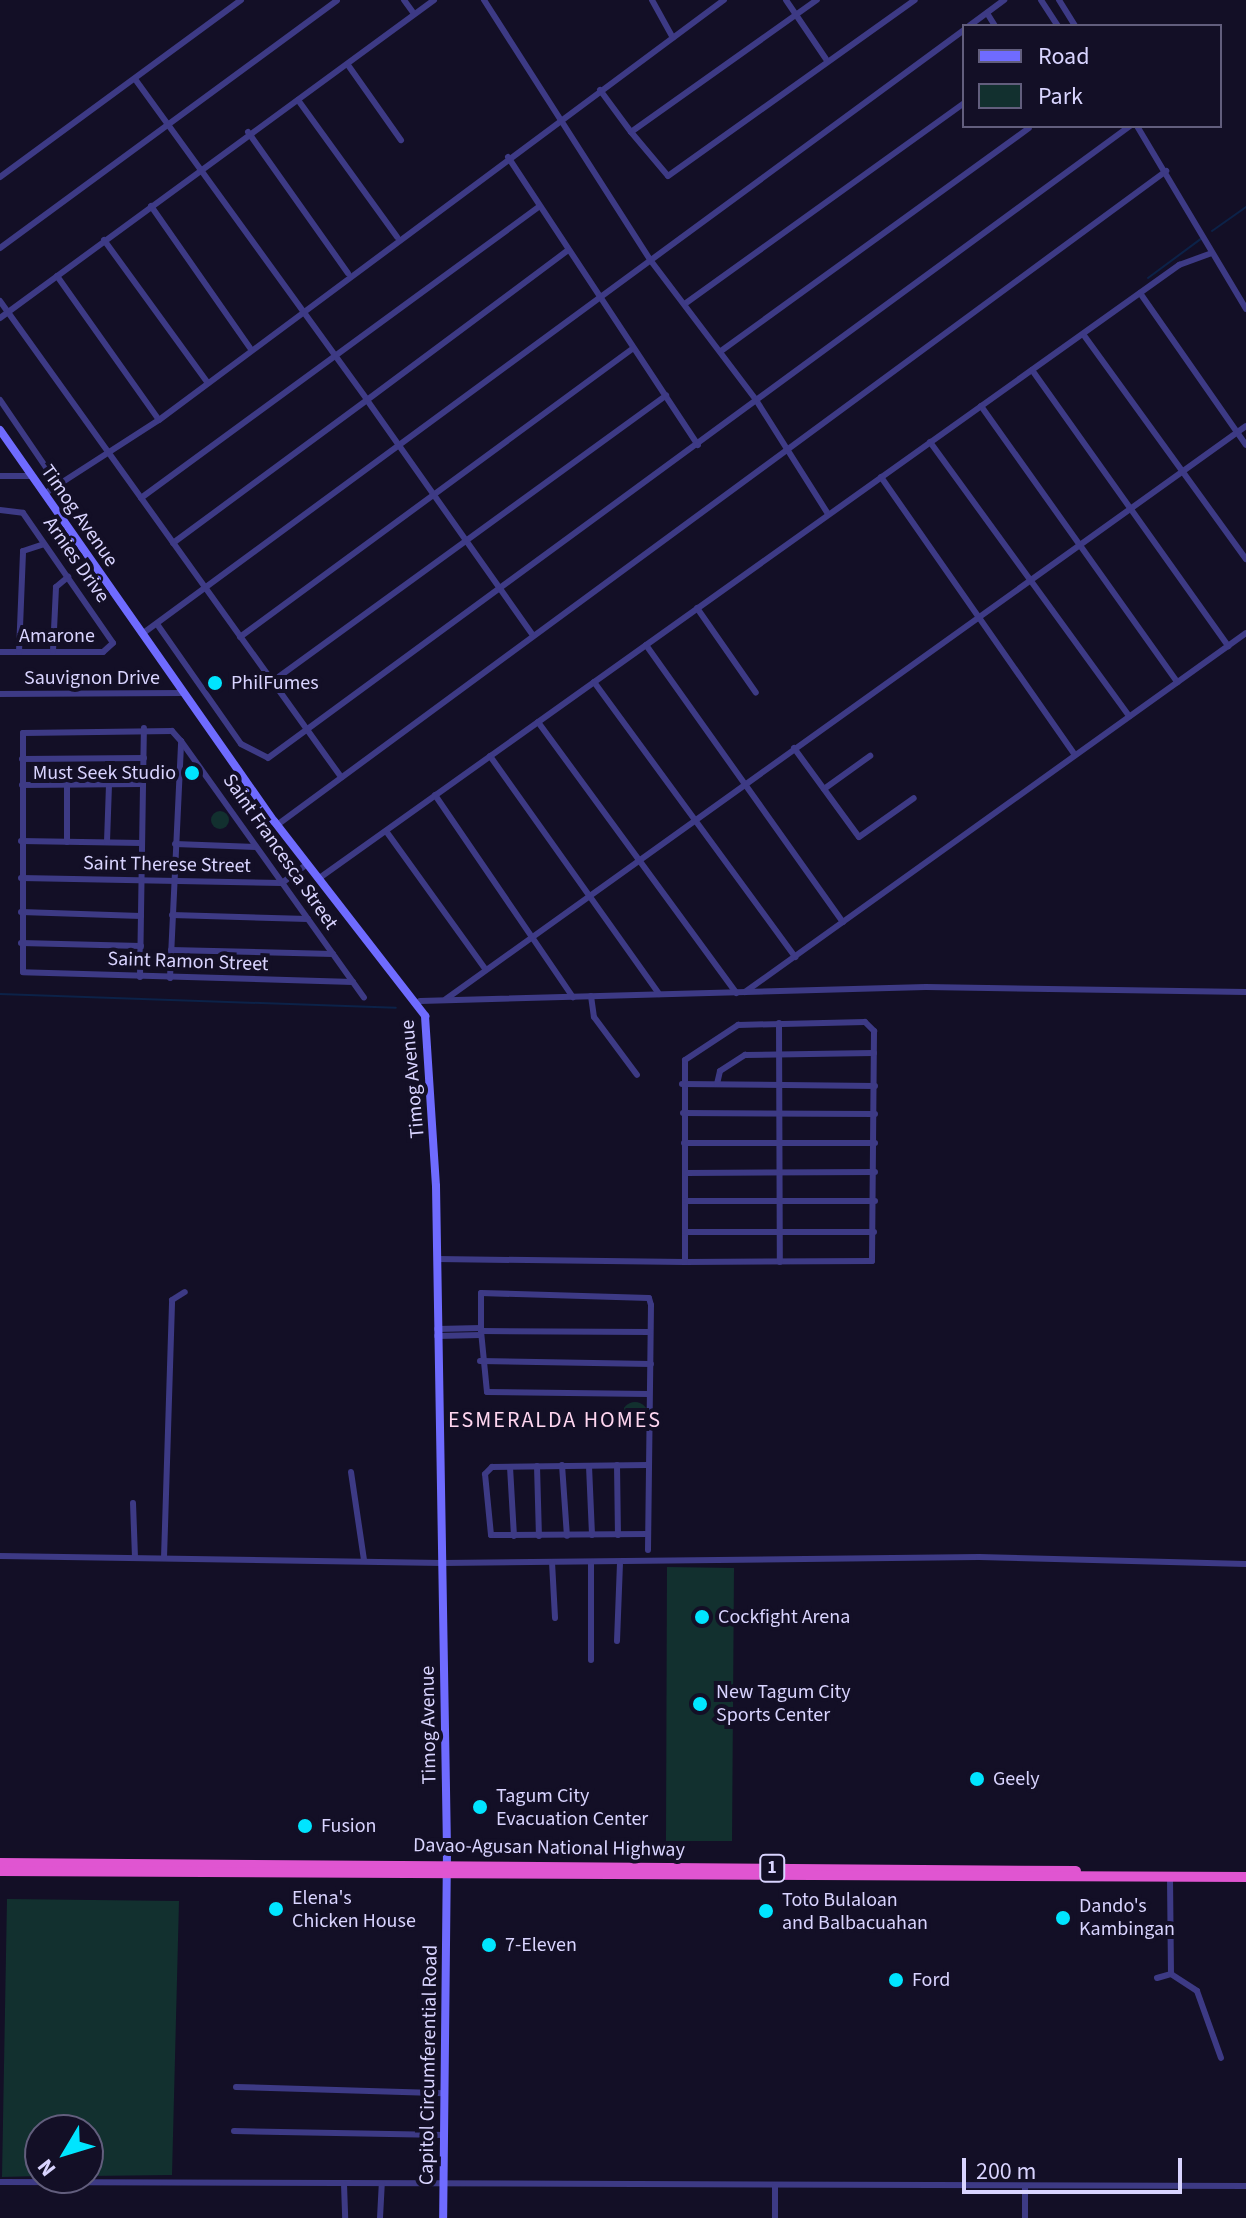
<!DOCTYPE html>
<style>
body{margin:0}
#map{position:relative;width:1246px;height:2218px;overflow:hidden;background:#130f26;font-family:"Source Sans 3",sans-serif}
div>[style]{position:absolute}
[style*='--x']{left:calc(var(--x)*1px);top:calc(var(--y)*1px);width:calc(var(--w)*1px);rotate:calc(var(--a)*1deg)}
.green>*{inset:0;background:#12302f}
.round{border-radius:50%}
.stream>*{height:2px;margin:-1px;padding:0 1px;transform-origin:1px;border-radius:1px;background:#0c2248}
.minor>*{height:6px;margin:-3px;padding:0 3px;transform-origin:3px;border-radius:3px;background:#3d3a85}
.secondary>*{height:8px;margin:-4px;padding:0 4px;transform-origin:4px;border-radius:4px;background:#6f6bff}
.trunk>*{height:10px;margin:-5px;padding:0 5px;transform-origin:5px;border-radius:5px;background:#e055d1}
.dots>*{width:22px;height:22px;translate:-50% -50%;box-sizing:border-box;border:4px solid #130f26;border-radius:50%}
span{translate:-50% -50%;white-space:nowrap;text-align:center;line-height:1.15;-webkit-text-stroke:8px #130f26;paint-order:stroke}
.shield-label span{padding:2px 6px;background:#130f26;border:2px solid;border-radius:6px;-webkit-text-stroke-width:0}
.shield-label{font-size:18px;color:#d9d4ff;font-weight:700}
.street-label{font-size:20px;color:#d9d4ff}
.poi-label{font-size:20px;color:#d9d4ff}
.left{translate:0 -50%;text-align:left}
.right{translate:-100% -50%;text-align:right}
.neighbourhood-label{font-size:22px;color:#ffd6f0;letter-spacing:2px}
.legend{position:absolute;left:962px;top:24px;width:260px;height:104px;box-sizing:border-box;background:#130f26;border:2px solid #625e7d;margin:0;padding:10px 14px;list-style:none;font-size:24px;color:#d9d4ff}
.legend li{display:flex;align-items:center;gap:16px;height:40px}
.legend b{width:40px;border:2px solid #625e7d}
.north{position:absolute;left:24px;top:2114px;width:80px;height:80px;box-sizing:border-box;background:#130f26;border:2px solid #625e7d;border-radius:50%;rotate:232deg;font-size:22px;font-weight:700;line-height:32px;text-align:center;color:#d9d4ff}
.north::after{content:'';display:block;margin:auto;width:28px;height:36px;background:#00e5ff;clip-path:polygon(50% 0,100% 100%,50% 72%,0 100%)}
.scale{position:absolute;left:962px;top:2158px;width:220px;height:36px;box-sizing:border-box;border:4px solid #d9d4ff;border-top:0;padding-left:10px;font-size:24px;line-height:28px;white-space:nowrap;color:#d9d4ff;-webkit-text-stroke:6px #130f26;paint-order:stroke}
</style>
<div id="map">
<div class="green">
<div class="round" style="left:211px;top:811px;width:18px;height:18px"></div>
<div class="round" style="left:622px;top:1402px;width:26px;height:26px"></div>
<div style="clip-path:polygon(667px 1567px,734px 1568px,732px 1841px,666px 1841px)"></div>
<div style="clip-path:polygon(7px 1899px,179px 1901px,172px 2175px,88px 2176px,88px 2130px,40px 2130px,40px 2176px,2px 2177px)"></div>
</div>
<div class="stream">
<div style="--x:1212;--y:231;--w:42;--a:-35.2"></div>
<div style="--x:1148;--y:278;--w:67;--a:-36.5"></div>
<div style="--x:0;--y:994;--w:396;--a:2"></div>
</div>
<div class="minor">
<div style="--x:404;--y:0;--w:17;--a:54"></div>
<div style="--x:484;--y:0;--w:310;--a:57.4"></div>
<div style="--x:651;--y:261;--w:174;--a:52.9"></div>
<div style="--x:756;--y:400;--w:135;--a:57.7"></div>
<div style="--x:652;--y:0;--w:43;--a:61.1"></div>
<div style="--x:786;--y:0;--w:71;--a:55.9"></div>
<div style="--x:1041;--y:0;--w:31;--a:57"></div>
<div style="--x:1059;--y:0;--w:31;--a:58"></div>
<div style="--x:987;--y:13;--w:15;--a:58"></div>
<div style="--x:969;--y:26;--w:44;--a:-36.6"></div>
<div style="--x:348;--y:65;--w:92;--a:54.8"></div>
<div style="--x:135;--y:79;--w:396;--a:54.1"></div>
<div style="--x:367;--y:400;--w:241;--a:143.6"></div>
<div style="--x:600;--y:90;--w:52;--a:53.6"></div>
<div style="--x:631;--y:132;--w:228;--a:-35.4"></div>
<div style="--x:298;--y:100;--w:169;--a:54.1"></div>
<div style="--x:1137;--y:126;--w:213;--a:59.2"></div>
<div style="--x:248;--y:132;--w:173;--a:54.7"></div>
<div style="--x:631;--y:132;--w:57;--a:49.9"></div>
<div style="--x:668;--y:176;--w:303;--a:-35.5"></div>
<div style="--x:508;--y:157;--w:345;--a:56.6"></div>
<div style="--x:0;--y:177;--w:299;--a:-36.3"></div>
<div style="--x:151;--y:206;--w:173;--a:55.1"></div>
<div style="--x:104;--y:240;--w:177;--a:54"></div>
<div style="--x:0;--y:248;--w:418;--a:-36.3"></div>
<div style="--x:57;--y:276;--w:176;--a:54.7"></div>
<div style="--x:1140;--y:293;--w:185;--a:55.1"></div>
<div style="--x:0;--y:301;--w:586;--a:54.38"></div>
<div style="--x:686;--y:303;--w:342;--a:-35.7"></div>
<div style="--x:0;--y:318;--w:538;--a:-36.23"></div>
<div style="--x:1083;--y:334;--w:278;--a:54.1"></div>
<div style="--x:721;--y:351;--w:380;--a:-35.9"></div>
<div style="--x:1032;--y:370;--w:339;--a:54.6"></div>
<div style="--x:0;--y:400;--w:103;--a:55.7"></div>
<div style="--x:981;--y:406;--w:339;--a:54.6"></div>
<div style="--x:930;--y:442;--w:339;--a:54"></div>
<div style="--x:0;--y:476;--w:32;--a:0"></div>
<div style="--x:881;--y:477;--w:339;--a:55.1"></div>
<div style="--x:44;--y:494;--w:137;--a:-32.8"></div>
<div style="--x:159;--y:420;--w:704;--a:-36.63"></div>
<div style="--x:141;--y:498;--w:492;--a:-36.2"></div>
<div style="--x:0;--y:510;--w:23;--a:7"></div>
<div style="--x:23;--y:513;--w:158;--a:55.3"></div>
<div style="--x:113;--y:643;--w:13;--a:138"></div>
<div style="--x:103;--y:652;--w:103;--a:180"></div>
<div style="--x:697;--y:608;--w:103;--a:55.2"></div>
<div style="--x:157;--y:624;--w:146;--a:55"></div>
<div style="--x:241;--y:744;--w:30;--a:27"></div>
<div style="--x:268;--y:758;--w:1069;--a:-36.25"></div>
<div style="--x:142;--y:634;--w:1020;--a:-36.31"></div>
<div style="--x:532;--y:634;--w:286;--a:-125.2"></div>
<div style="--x:367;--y:400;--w:251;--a:-36.7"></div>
<div style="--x:240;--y:637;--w:488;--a:-36.3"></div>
<div style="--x:646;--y:645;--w:340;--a:54.6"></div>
<div style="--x:53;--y:651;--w:64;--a:-87.3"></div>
<div style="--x:56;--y:587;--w:16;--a:-40"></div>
<div style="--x:19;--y:652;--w:101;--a:-87.7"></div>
<div style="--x:23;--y:551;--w:22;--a:-18"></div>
<div style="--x:273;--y:681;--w:486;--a:-36"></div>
<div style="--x:594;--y:682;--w:341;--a:53.8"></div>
<div style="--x:0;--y:694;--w:184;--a:-0.3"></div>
<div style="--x:538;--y:722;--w:336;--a:53.8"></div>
<div style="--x:794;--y:748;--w:110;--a:53.9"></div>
<div style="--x:859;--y:837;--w:67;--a:-35.3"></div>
<div style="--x:490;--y:756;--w:292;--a:54.6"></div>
<div style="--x:22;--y:759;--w:122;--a:-0.5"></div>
<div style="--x:22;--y:785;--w:121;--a:-0.5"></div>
<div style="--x:824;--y:789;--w:57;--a:-35.7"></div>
<div style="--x:435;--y:795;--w:245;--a:55.7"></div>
<div style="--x:277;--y:825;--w:1104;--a:-36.34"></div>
<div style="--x:386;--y:831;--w:171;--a:54.3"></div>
<div style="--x:21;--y:841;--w:121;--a:0.9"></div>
<div style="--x:67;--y:842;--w:57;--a:-90"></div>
<div style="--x:107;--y:842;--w:57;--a:-88"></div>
<div style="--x:175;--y:844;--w:81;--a:2.1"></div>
<div style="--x:21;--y:878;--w:261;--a:1.1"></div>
<div style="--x:282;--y:883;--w:30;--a:-37"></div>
<div style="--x:318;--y:879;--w:1058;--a:-35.49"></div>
<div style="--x:1179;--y:265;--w:35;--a:-20"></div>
<div style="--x:21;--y:912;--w:120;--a:1.9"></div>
<div style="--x:172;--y:915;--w:136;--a:1.7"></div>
<div style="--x:21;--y:943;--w:120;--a:1.4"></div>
<div style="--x:171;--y:950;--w:162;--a:1.4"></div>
<div style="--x:140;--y:977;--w:249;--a:-89.1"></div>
<div style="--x:170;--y:978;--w:237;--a:-87.3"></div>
<div style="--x:353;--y:982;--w:330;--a:-178.3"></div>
<div style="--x:23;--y:972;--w:239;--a:-90"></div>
<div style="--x:23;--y:733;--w:149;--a:-0.8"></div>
<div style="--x:172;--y:731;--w:13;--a:48"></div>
<div style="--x:181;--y:741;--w:315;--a:54.5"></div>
<div style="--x:745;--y:992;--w:616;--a:-35.62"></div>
<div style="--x:591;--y:996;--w:21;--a:82"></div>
<div style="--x:594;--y:1017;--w:72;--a:53.4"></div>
<div style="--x:446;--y:999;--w:984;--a:-35.61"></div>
<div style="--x:420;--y:1001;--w:506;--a:-1.58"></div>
<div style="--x:926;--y:987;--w:320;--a:0.9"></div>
<div style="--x:865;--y:1022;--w:13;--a:45"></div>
<div style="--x:874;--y:1031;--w:230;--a:90.5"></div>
<div style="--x:872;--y:1261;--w:187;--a:179.7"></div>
<div style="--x:685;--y:1262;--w:202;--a:-90"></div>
<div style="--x:685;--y:1060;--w:64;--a:-33.4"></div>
<div style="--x:738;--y:1025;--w:127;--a:-1.4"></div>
<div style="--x:779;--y:1023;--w:239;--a:89.8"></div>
<div style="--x:682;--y:1084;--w:193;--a:0.6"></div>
<div style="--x:717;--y:1084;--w:13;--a:-77"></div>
<div style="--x:720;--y:1071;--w:30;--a:-33"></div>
<div style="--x:745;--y:1055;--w:129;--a:-0.9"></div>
<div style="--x:683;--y:1113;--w:192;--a:0.3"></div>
<div style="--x:684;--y:1143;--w:191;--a:0"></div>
<div style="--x:686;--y:1173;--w:189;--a:-0.3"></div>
<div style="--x:686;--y:1201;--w:189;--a:0"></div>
<div style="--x:685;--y:1232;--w:189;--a:0"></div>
<div style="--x:437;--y:1259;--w:248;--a:0.7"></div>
<div style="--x:437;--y:1329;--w:44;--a:-1.3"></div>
<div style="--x:481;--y:1331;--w:61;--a:84.4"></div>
<div style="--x:487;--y:1392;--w:162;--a:0.7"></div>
<div style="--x:437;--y:1336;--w:44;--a:-1.3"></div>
<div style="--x:480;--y:1361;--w:171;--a:1"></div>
<div style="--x:562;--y:1465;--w:71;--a:86"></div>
<div style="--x:617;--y:1465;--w:70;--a:89.2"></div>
<div style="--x:537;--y:1466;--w:70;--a:88.4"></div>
<div style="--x:589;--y:1466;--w:69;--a:87.5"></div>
<div style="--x:510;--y:1467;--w:69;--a:86.7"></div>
<div style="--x:351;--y:1472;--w:89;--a:81.6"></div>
<div style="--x:133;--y:1503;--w:55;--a:87.9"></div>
<div style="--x:648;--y:1534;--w:157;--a:179.6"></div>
<div style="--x:491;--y:1535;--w:61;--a:-95.6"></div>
<div style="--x:485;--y:1474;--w:10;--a:-45"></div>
<div style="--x:492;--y:1467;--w:156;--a:-0.7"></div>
<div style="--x:648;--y:1550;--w:245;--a:-89.3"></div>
<div style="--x:651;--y:1305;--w:7;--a:-106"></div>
<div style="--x:649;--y:1298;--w:168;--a:-178.3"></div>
<div style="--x:481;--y:1293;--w:38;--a:90"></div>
<div style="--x:481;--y:1331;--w:169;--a:0.3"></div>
<div style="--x:0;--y:1556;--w:442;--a:0.9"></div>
<div style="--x:442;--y:1563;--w:537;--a:-0.64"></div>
<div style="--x:979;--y:1557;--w:267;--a:1.5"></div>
<div style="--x:164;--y:1558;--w:258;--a:-88.2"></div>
<div style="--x:172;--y:1300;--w:15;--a:-32"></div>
<div style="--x:552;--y:1562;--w:56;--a:86.9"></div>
<div style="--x:591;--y:1562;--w:98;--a:90"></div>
<div style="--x:617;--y:1641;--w:79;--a:-87.8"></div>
<div style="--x:1171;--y:1974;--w:31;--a:33"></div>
<div style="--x:1197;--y:1991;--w:71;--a:70.3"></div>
<div style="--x:1157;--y:1978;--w:15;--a:-16"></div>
<div style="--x:1171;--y:1974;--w:98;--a:-90.6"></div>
<div style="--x:236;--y:2087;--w:208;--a:1.7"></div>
<div style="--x:234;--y:2131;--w:210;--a:1.1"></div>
<div style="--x:0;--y:2182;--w:1246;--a:0.18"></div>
<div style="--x:344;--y:2184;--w:34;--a:88"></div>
<div style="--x:380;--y:2218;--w:34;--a:-87"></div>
<div style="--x:775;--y:2218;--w:32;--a:-90"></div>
<div style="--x:1025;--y:2218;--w:30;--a:-90"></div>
</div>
<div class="secondary">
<div style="--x:0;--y:430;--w:477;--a:55"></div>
<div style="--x:274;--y:821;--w:247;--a:52.2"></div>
<div style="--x:425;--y:1016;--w:170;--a:86.3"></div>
<div style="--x:436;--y:1186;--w:664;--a:89.05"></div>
<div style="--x:447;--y:1850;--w:368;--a:90.6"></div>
</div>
<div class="trunk">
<div style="--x:0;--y:1863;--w:1076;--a:0.43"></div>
<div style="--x:0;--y:1871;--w:1246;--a:0.28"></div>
</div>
<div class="dots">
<div style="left:215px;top:683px;background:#00e5ff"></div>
<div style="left:192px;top:773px;background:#00e5ff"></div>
<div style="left:702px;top:1617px;background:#00e5ff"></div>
<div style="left:700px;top:1704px;background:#00e5ff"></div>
<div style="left:977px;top:1779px;background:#00e5ff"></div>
<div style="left:480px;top:1807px;background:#00e5ff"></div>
<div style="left:305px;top:1826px;background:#00e5ff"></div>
<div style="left:276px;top:1909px;background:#00e5ff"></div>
<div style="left:766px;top:1911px;background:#00e5ff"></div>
<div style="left:1063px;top:1918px;background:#00e5ff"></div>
<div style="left:489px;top:1945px;background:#00e5ff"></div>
<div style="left:896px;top:1980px;background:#00e5ff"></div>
</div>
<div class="shield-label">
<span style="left:772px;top:1868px">1</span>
</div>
<div class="street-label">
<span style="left:79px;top:516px;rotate:55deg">Timog Avenue</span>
<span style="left:76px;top:560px;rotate:55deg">Arnies Drive</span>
<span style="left:57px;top:636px">Amarone</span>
<span style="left:92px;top:678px">Sauvignon Drive</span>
<span style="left:280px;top:852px;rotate:55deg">Saint Francesca Street</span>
<span style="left:167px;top:865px;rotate:1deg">Saint Therese Street</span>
<span style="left:188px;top:962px;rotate:2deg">Saint Ramon Street</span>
<span style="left:413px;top:1079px;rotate:-95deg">Timog Avenue</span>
<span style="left:429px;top:1725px;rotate:-91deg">Timog Avenue</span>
<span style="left:549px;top:1848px;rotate:1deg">Davao-Agusan National Highway</span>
<span style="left:429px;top:2065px;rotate:-89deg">Capitol Circumferential Road</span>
</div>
<div class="poi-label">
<span class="left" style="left:231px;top:683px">PhilFumes</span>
<span class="right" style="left:176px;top:773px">Must Seek Studio</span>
<span class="left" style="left:718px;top:1617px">Cockfight Arena</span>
<span class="left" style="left:716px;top:1704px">New Tagum City<br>Sports Center</span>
<span class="left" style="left:993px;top:1779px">Geely</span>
<span class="left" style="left:496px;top:1808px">Tagum City<br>Evacuation Center</span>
<span class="left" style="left:321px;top:1826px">Fusion</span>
<span class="left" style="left:292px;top:1910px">Elena's<br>Chicken House</span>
<span class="left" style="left:782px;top:1912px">Toto Bulaloan<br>and Balbacuahan</span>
<span class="left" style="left:1079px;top:1918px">Dando's<br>Kambingan</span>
<span class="left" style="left:505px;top:1945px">7-Eleven</span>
<span class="left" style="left:912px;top:1980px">Ford</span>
</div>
<div class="neighbourhood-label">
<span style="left:555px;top:1421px">ESMERALDA HOMES</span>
</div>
<ul class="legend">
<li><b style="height:10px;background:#6f6bff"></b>Road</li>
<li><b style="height:22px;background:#12302f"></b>Park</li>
</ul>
<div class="north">N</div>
<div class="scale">200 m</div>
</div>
